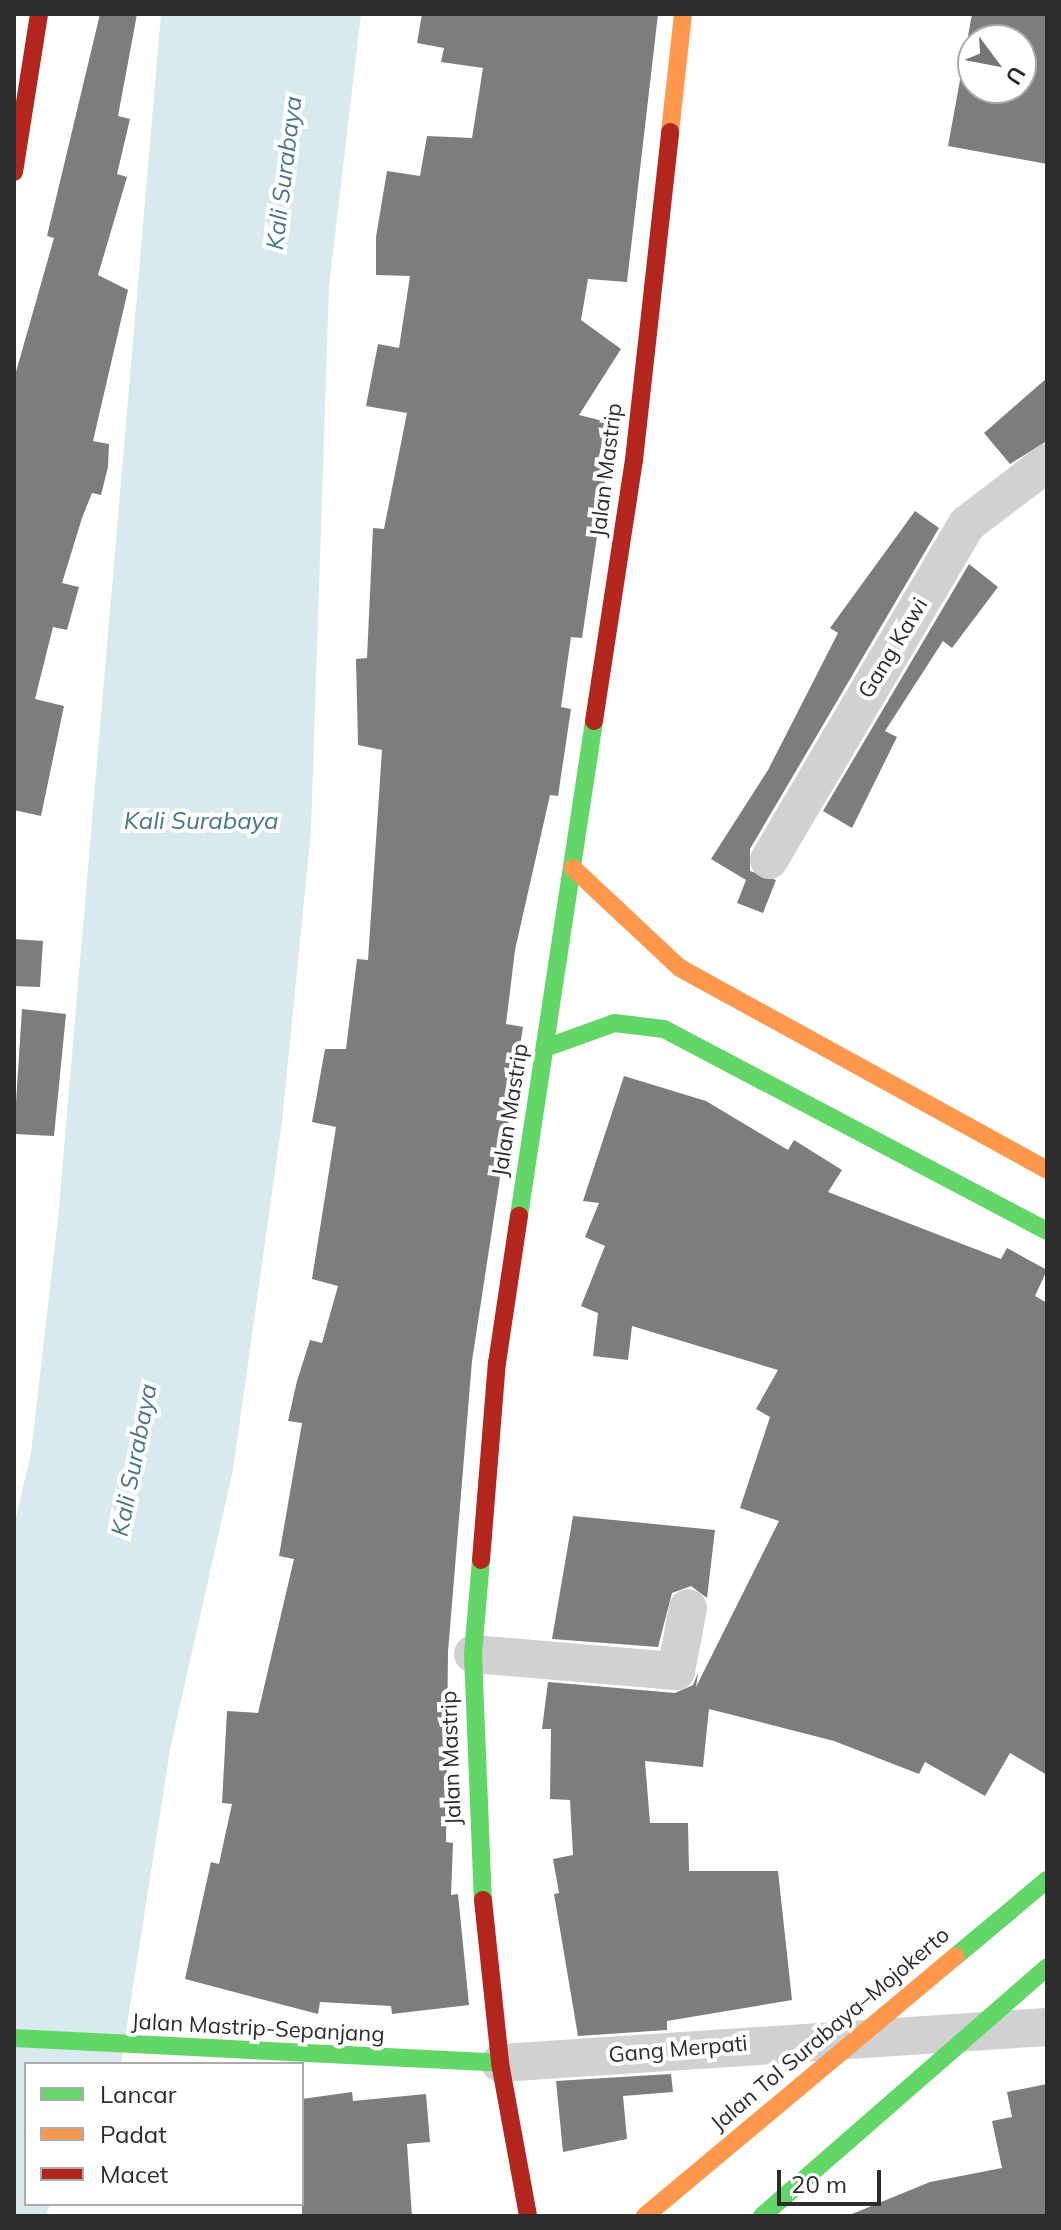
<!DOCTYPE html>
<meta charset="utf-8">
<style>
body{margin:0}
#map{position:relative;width:1061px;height:2230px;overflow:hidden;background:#fff;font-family:Mulish,sans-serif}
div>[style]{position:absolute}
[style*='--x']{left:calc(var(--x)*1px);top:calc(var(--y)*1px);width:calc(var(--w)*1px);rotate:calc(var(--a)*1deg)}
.water>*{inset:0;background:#d9eaee}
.building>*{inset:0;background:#7d7d7d}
.street>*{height:38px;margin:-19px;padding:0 19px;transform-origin:19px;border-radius:19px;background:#d1d1d1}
.fast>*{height:18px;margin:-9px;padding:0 9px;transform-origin:9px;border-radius:9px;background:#63d668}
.slow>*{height:18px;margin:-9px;padding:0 9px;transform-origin:9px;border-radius:9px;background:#ff974d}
.jam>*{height:18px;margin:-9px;padding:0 9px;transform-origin:9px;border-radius:9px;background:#b3261e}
span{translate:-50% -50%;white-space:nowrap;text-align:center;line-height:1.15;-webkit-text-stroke:8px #fff;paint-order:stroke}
.street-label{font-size:22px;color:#2c2c2c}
.water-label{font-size:24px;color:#447884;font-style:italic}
.frame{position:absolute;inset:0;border:16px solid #2c2c2c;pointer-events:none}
.legend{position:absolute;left:24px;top:2062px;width:280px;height:144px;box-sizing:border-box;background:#fff;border:2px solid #ababab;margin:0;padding:10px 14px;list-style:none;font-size:24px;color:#2c2c2c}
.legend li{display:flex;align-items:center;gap:16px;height:40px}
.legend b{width:40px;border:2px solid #ababab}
.north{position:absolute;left:957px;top:24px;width:80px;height:80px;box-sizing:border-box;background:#fff;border:2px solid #ababab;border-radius:50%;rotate:122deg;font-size:22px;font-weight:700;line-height:32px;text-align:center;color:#2c2c2c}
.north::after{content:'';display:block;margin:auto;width:28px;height:36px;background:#767676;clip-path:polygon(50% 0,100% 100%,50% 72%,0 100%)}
.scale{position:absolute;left:777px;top:2170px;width:104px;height:36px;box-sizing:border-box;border:4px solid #2c2c2c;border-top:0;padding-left:10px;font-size:24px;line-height:28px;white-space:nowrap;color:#2c2c2c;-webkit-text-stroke:6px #fff;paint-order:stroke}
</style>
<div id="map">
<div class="water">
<div style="clip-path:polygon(161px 14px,361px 14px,329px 287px,311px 831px,282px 1122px,233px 1470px,170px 1750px,121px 2064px,26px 2064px,26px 2204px,50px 2204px,46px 2216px,14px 2216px,14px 1526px,31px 1453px,58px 1218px)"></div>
</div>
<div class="building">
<div style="clip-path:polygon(100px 14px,137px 14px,118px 116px,130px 119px,117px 174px,127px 177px,98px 275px,128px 290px,93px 441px,109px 444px,108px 467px,101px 495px,92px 493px,82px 518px,62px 583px,79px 587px,67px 630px,53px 627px,35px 699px,64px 706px,41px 816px,14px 810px,14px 379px,54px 238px,47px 236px)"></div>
<div style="clip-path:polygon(422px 14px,658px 14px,627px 282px,588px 279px,581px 320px,621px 349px,579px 415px,607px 422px,598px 460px,608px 462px,582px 638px,571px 637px,561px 707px,571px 709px,558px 796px,550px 795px,515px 950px,506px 1024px,523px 1027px,472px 1361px,448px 1652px,446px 1842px,453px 1843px,451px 1895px,458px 1894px,469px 2005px,392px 2014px,391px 2006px,320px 2002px,318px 2014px,185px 1979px,211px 1862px,219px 1864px,232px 1804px,222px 1803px,227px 1711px,258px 1713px,294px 1559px,279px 1556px,302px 1423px,288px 1421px,297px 1381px,310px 1340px,322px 1343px,338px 1286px,312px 1279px,336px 1127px,312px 1122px,325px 1049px,346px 1049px,357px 959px,368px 960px,382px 750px,358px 745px,356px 659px,367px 658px,373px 528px,384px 529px,407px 413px,366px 406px,378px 344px,399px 348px,410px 276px,376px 275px,376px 237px,387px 171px,420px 176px,427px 136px,472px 138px,483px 68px,441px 62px,444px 48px,417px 43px)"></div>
<div style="clip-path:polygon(evenodd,972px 14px,1047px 14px,1047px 164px,948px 146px,972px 14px,973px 40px,1021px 40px,1021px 88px,973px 88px,973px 40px)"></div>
<div style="clip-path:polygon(1047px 378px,1047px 441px,1010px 464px,984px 433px)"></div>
<div style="clip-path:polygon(915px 511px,939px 528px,750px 849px,750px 871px,776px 880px,763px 913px,737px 903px,746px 880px,711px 859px,768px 770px,838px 633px,830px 628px)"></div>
<div style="clip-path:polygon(969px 564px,998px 587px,952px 648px,943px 641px,885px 731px,897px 737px,852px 828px,823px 811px)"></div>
<div style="clip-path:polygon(14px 939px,43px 941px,40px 987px,14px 986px)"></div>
<div style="clip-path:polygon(22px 1009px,66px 1014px,54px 1136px,14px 1134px)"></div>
<div style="clip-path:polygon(624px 1076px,706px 1101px,788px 1150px,794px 1140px,842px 1170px,828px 1192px,1001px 1259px,1007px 1248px,1047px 1270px,1035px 1296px,1047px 1303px,1047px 1775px,1010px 1753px,985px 1796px,925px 1762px,919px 1774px,834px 1741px,709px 1709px,703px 1767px,645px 1761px,650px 1823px,688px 1823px,689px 1871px,778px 1871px,792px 2000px,667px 2021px,667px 2030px,578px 2036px,554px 1894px,559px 1893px,553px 1859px,573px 1855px,570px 1800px,550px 1799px,551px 1729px,542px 1729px,548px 1682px,675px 1693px,693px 1685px,698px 1673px,696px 1687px,779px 1521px,740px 1508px,770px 1417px,756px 1409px,778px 1370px,632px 1326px,628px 1360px,593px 1356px,598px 1313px,581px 1306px,605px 1246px,585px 1237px,599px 1203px,583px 1201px)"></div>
<div style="clip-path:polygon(573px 1516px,715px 1530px,707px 1598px,691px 1586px,672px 1593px,658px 1647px,552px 1639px)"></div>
<div style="clip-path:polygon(671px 2074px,673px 2092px,623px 2096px,627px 2139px,563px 2152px,556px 2081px)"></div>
<div style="clip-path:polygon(1047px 2084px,1047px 2216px,847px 2216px,930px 2182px,1002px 2168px,992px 2121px,1012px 2117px,1007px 2092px)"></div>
<div style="clip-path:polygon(352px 2092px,353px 2101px,426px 2094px,430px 2142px,407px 2144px,412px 2216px,302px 2216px,302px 2099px)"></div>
</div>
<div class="street">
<div style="--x:769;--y:860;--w:390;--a:-59.5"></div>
<div style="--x:967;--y:524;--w:101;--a:-37.3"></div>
<div style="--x:473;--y:1654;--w:204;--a:4.8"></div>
<div style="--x:676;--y:1671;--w:64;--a:-79.2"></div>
<div style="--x:500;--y:2063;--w:548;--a:-3.77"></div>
</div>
<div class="fast">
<div style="--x:545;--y:1048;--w:74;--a:-19.7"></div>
<div style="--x:615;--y:1023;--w:49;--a:7"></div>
<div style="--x:664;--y:1029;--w:433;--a:27.8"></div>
<div style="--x:519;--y:1216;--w:501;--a:-81.38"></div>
<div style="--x:481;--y:1560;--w:94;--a:94.9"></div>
<div style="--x:473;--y:1654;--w:246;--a:87.7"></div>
<div style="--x:956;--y:1956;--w:119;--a:-39.9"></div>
<div style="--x:14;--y:2038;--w:487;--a:2.9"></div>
<div style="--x:762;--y:2216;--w:378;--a:-41.1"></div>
</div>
<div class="slow">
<div style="--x:670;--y:132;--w:119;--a:-83.7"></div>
<div style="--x:573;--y:868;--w:146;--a:43.1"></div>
<div style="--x:680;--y:968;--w:419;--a:28.8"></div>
<div style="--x:645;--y:2216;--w:405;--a:-39.9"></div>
</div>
<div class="jam">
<div style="--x:14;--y:172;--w:160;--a:-81"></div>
<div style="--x:594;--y:721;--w:264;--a:-81.3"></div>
<div style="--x:634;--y:460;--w:330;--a:-83.7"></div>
<div style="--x:481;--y:1560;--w:198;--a:-85.4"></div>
<div style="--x:497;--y:1363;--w:149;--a:-81.5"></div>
<div style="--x:483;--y:1900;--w:164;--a:84"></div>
<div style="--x:500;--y:2063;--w:156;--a:79.6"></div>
</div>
<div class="street-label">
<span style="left:606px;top:470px;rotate:-83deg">Jalan Mastrip</span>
<span style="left:893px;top:648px;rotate:-59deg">Gang Kawi</span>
<span style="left:510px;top:1110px;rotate:-81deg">Jalan Mastrip</span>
<span style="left:451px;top:1758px;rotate:-92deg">Jalan Mastrip</span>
<span style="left:258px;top:2028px;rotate:3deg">Jalan Mastrip-Sepanjang</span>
<span style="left:830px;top:2029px;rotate:-40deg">Jalan Tol Surabaya–Mojokerto</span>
<span style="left:678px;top:2049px;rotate:-5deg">Gang Merpati</span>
</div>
<div class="water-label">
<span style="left:284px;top:173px;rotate:-83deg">Kali Surabaya</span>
<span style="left:201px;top:821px">Kali Surabaya</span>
<span style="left:134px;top:1460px;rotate:-79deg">Kali Surabaya</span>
</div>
<div class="frame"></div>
<ul class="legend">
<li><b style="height:10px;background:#63d668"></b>Lancar</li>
<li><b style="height:10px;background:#ff974d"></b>Padat</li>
<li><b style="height:10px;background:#b3261e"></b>Macet</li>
</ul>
<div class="north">U</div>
<div class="scale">20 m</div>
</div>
